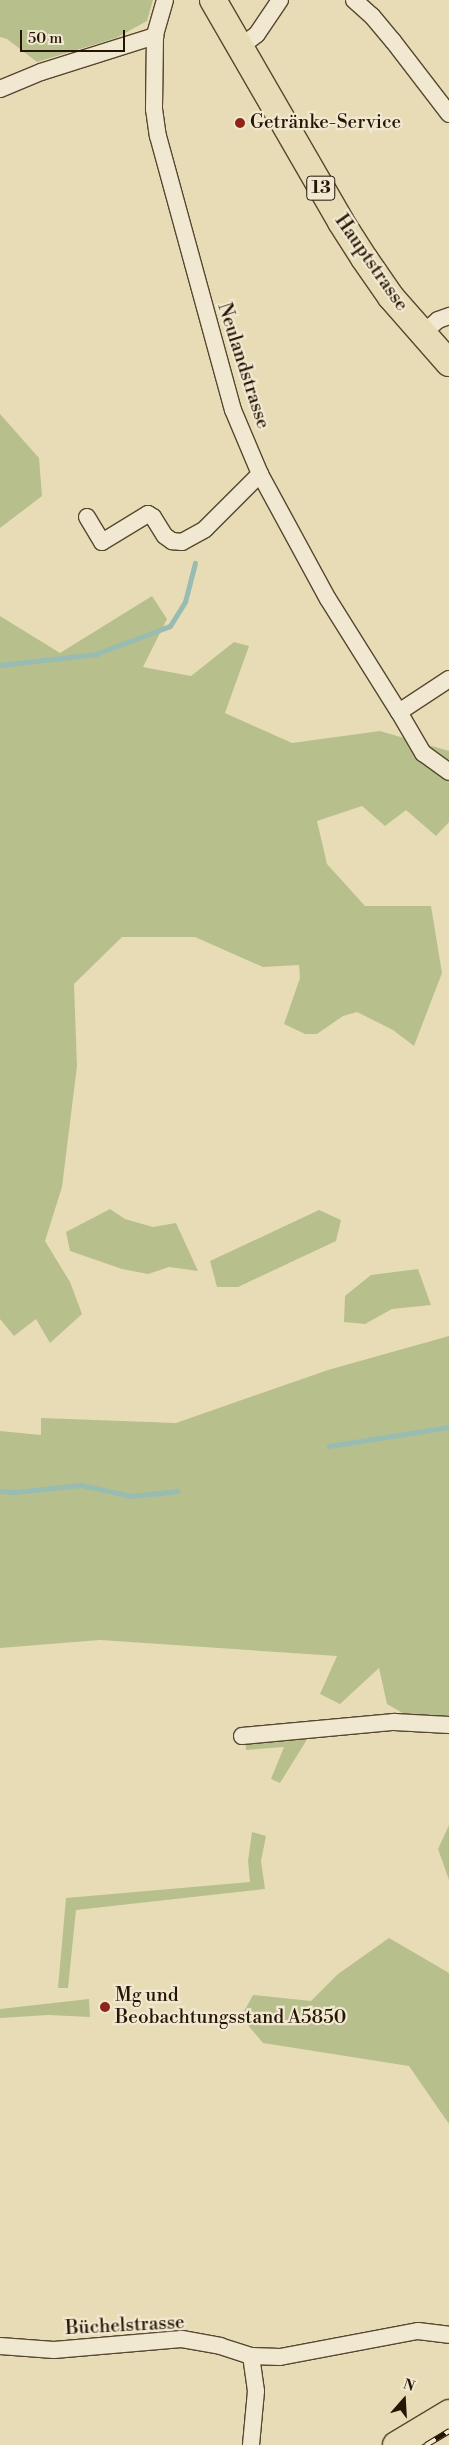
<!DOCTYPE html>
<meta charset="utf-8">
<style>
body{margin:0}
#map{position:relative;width:449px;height:2445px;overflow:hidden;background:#e8dcb6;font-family:"Libre Bodoni",serif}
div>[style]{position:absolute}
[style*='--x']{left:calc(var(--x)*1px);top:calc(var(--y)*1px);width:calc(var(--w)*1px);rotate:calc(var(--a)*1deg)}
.green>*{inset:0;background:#b7c08d}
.stream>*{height:4.5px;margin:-2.25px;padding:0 2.25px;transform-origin:2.25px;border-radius:2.25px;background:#98bbb2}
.roads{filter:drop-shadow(1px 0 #574730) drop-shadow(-1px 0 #574730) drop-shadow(0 1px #574730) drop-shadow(0 -1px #574730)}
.street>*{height:16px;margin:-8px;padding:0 8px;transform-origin:8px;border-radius:8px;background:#f0e8d0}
.primary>*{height:26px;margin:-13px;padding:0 13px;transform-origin:13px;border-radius:13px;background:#e8dcb6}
.rail>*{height:5.5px;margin-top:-2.75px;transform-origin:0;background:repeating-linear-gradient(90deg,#f0e8d0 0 11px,#271504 0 22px);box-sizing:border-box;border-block:1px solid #271504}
.dots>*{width:14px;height:14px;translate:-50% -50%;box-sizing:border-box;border:2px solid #f0e8d0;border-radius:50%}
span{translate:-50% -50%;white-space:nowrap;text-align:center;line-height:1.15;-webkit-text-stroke:4.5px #f0e8d0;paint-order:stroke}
.shield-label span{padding:1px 4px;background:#f0e8d0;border:1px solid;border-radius:4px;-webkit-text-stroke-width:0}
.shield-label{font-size:18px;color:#271504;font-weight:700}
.poi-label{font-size:19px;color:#271504}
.left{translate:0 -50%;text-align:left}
.street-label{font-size:19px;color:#271504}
.north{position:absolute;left:379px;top:2375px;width:50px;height:50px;-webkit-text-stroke:4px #f0e8d0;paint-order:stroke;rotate:19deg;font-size:14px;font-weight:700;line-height:20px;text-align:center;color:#271504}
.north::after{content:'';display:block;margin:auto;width:18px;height:22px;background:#271504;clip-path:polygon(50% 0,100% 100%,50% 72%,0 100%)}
.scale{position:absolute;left:20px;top:30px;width:105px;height:22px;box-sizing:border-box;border:2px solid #271504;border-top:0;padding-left:6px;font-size:15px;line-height:18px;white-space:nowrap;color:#271504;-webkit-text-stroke:4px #f0e8d0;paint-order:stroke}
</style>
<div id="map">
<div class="green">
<div style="clip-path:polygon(0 0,153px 0,147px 21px,116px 38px,37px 62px,7px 39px,0 37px)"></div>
<div style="clip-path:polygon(0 414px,39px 458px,42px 496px,0 528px)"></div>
<div style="clip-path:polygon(152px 596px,167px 619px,143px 667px,191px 676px,234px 642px,249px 646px,225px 713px,292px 743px,380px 731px,449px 751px,449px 822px,436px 836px,406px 810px,385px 826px,362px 806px,317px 821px,327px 864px,365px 906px,431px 906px,442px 973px,414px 1046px,393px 1030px,357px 1012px,343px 1016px,317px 1034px,305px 1034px,284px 1024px,300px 978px,299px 965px,263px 967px,195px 937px,122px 937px,74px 984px,77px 1066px,62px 1187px,45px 1241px,70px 1282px,82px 1314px,50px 1343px,36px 1319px,14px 1336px,0 1319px,0 616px,60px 653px)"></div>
<div style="clip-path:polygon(110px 1209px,125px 1219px,153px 1227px,176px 1223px,198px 1271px,169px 1267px,148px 1274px,122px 1269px,70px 1251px,66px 1232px)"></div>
<div style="clip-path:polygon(319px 1210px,341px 1220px,336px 1241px,238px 1287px,217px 1287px,210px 1261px)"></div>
<div style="clip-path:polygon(418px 1269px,431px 1305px,392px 1309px,365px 1324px,344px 1322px,345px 1296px,371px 1275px)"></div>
<div style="clip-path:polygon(449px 1336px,449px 1722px,427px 1727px,387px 1704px,379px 1668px,340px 1704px,320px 1694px,337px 1656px,100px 1640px,0 1648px,0 1431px,41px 1435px,41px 1418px,176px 1423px,328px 1370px)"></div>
<div style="clip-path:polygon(311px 1733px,280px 1783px,271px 1779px,284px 1747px,246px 1750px,245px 1739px)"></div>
<div style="clip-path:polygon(449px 1825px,449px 1880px,438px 1849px)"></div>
<div style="clip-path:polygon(252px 1832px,266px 1836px,261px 1861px,265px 1889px,76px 1910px,68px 1988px,58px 1988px,66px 1898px,250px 1882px,248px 1861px)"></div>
<div style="clip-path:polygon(389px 1938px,449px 1973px,449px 2124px,409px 2066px,263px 2043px,241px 2017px,253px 1995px,311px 2001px,338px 1974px)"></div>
<div style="clip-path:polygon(89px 1999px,90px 2017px,48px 2015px,0 2018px,0 2009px)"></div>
</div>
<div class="stream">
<div style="--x:0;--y:665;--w:97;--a:-6.5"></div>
<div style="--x:96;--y:654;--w:79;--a:-20.7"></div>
<div style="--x:170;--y:626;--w:28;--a:-58"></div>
<div style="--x:185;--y:602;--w:40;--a:-75.6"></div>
<div style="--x:329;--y:1446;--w:121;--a:-9"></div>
<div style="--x:0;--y:1491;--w:15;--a:4"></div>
<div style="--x:15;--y:1492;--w:66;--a:-6.1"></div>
<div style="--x:81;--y:1485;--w:52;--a:12.2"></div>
<div style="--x:132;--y:1496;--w:46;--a:-6.2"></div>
</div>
<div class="roads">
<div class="street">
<div style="--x:165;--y:0;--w:37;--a:106"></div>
<div style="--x:155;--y:36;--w:73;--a:90.8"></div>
<div style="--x:154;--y:109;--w:27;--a:82"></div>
<div style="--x:158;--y:136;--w:284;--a:74.7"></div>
<div style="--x:233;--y:410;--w:69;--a:67.1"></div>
<div style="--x:260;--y:474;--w:142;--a:61.5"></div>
<div style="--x:328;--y:599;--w:133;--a:57.9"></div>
<div style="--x:399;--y:712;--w:60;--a:-33.4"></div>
<div style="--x:354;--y:0;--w:24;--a:42"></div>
<div style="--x:372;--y:16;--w:33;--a:50"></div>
<div style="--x:393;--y:41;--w:92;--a:52.5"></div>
<div style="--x:240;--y:47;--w:21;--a:-37"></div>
<div style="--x:257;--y:34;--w:41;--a:-55.9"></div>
<div style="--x:0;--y:89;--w:44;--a:-22.5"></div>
<div style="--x:41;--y:72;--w:120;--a:-17.5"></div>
<div style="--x:422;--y:334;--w:21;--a:-41"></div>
<div style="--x:438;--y:320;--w:12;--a:-20"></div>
<div style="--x:87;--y:517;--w:29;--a:59"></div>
<div style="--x:102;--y:542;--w:54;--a:-31.3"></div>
<div style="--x:148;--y:514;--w:6;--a:31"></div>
<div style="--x:153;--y:517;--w:22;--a:58"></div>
<div style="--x:165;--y:536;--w:9;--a:36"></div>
<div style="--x:172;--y:541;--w:10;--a:6"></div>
<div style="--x:182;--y:542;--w:26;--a:-29"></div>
<div style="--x:205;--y:529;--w:78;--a:-45"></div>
<div style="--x:399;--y:712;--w:48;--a:59.7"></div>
<div style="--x:423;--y:753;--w:32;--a:36"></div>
<div style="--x:242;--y:1736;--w:153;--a:-5.3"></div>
<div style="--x:394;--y:1722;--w:55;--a:3.1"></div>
<div style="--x:0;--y:2346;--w:54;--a:4.2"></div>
<div style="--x:54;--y:2350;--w:128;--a:-4.9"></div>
<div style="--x:182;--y:2339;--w:39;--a:10"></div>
<div style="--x:220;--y:2346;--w:33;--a:18"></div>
<div style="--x:251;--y:2356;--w:29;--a:2"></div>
<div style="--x:280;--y:2357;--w:140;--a:-10.7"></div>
<div style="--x:418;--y:2331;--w:31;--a:7"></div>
<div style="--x:251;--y:2445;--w:54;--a:-84.7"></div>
<div style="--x:256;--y:2391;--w:35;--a:-98"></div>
</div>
<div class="primary">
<div style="--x:213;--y:0;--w:256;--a:60"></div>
<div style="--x:341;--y:222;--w:43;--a:57.4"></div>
<div style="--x:364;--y:258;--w:47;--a:55.3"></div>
<div style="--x:391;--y:297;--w:88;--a:48.7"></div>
<div style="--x:396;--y:2445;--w:62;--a:-31.1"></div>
</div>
</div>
<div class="rail">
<div style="--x:426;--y:2445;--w:27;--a:-31"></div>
</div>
<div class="dots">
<div style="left:240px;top:123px;background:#8f2418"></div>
<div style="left:105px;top:2007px;background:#8f2418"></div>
</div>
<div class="shield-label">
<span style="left:321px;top:188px">13</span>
</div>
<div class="poi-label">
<span class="left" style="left:250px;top:123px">Getränke-Service</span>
<span class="left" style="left:115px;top:2007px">Mg und<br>Beobachtungsstand A5850</span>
</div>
<div class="street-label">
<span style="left:371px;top:263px;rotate:55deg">Hauptstrasse</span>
<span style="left:243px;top:366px;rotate:72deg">Neulandstrasse</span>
<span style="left:125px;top:2326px;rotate:-3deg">Büchelstrasse</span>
</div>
<div class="north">N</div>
<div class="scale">50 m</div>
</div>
